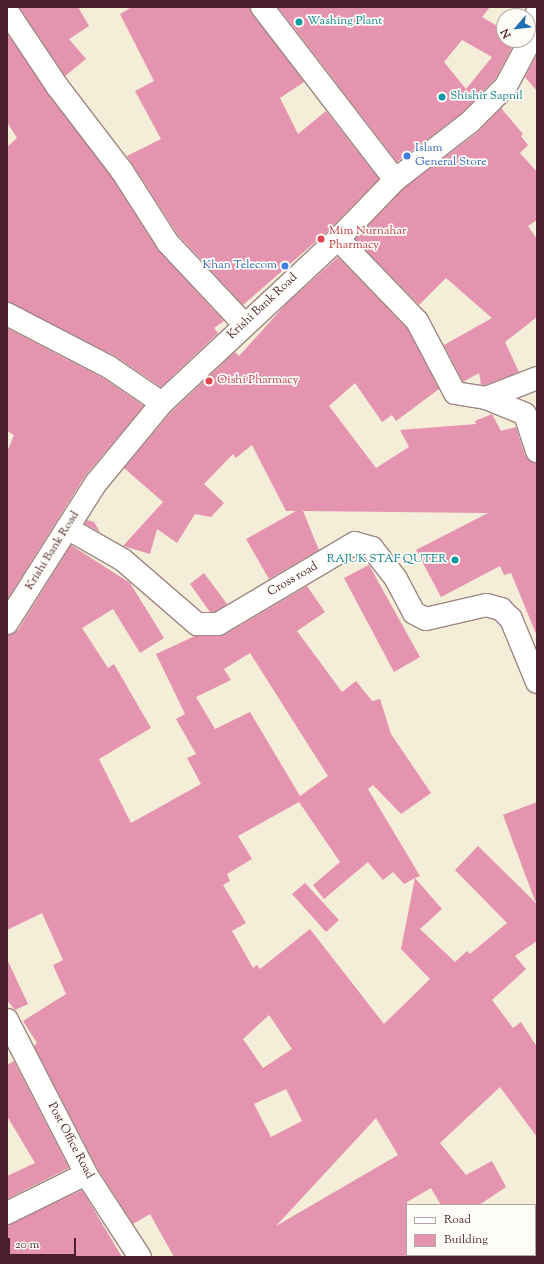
<!DOCTYPE html>
<style>
body{margin:0}
#map{position:relative;width:544px;height:1264px;overflow:hidden;background:#f4edd8;font-family:"Sorts Mill Goudy",serif}
div>[style]{position:absolute}
[style*='--x']{left:calc(var(--x)*1px);top:calc(var(--y)*1px);width:calc(var(--w)*1px);rotate:calc(var(--a)*1deg)}
.building>*{inset:0;background:#e494af}
.roads{filter:drop-shadow(1px 0 #9f8682) drop-shadow(-1px 0 #9f8682) drop-shadow(0 1px #9f8682) drop-shadow(0 -1px #9f8682)}
.minor>*{height:22px;margin:-11px;padding:0 11px;transform-origin:11px;border-radius:11px;background:#fff}
.dots>*{width:11px;height:11px;translate:-50% -50%;box-sizing:border-box;border:2px solid #fdfcf7;border-radius:50%}
span{translate:-50% -50%;white-space:nowrap;text-align:center;line-height:1.15;-webkit-text-stroke:3.5px #fdfcf7;paint-order:stroke}
.culture-label{font-size:12px;color:#0d838f}
.left{translate:0 -50%;text-align:left}
.right{translate:-100% -50%;text-align:right}
.shop-label{font-size:12px;color:#366cbe}
.health-label{font-size:12px;color:#be3a42}
.street-label{font-size:12px;color:#4a1f2b}
.frame{position:absolute;inset:0;border:8px solid #4a1f2b;pointer-events:none}
.legend{position:absolute;left:406px;top:1204px;width:130px;height:52px;box-sizing:border-box;background:#fdfcf7;border:1px solid #b5a4a5;margin:0;padding:5px 7px;list-style:none;font-size:12px;color:#4a1f2b}
.legend li{display:flex;align-items:center;gap:8px;height:20px}
.legend b{width:20px;border:1px solid #b5a4a5}
.north{position:absolute;left:496px;top:8px;width:40px;height:40px;box-sizing:border-box;background:#fdfcf7;border:1px solid #b5a4a5;border-radius:50%;rotate:242deg;font-size:11px;font-weight:700;line-height:16px;text-align:center;color:#4a1f2b}
.north::after{content:'';display:block;margin:auto;width:14px;height:18px;background:#1f6fb2;clip-path:polygon(50% 0,100% 100%,50% 72%,0 100%)}
.scale{position:absolute;left:8px;top:1238px;width:68px;height:18px;box-sizing:border-box;border:2px solid #4a1f2b;border-top:0;padding-left:5px;font-size:12px;line-height:14px;white-space:nowrap;color:#4a1f2b;-webkit-text-stroke:3px #fdfcf7;paint-order:stroke}
</style>
<div id="map">
<div class="building">
<div style="clip-path:polygon(19px 7px,78px 7px,89px 26px,69px 39px,86px 59px,65px 76px)"></div>
<div style="clip-path:polygon(132px 7px,250px 7px,304px 82px,280px 98px,298px 134px,326px 111px,379px 179px,329px 230px,243px 305px,178px 235px,127px 156px,161px 139px,135px 91px,154px 81px,120px 14px)"></div>
<div style="clip-path:polygon(evenodd,278px 7px,490px 7px,482px 17px,504px 30px,504px 40px,516px 40px,496px 78px,462px 113px,397px 162px,278px 7px,462px 40px,492px 57px,466px 89px,444px 62px,462px 40px)"></div>
<div style="clip-path:polygon(7px 34px,112px 178px,158px 250px,224px 321px,214px 328px,218px 333px,161px 387px,115px 356px,7px 302px,7px 147px,17px 138px,7px 122px)"></div>
<div style="clip-path:polygon(537px 54px,537px 91px,525px 77px)"></div>
<div style="clip-path:polygon(501px 108px,523px 134px,521px 136px,528px 145px,520px 153px,537px 172px,537px 220px,528px 226px,537px 239px,537px 317px,505px 342px,519px 372px,485px 385px,481px 385px,479px 373px,463px 382px,444px 345px,492px 318px,446px 278px,419px 305px,355px 239px,403px 189px,478px 132px)"></div>
<div style="clip-path:polygon(338px 257px,407px 328px,439px 389px,396px 421px,392px 415px,382px 422px,355px 383px,329px 406px,376px 468px,409px 447px,400px 430px,476px 424px,475px 421px,492px 414px,501px 431px,516px 427px,525px 455px,537px 463px,537px 636px,511px 573px,504px 575px,500px 566px,441px 597px,416px 550px,488px 513px,303px 511px,319px 550px,269px 579px,246px 539px,296px 511px,286px 511px,252px 445px,236px 458px,233px 454px,204px 484px,224px 503px,211px 517px,195px 514px,177px 543px,157px 529px,150px 554px,123px 546px,163px 502px,124px 468px,171px 412px,235px 352px,239px 356px,286px 304px)"></div>
<div style="clip-path:polygon(7px 328px,103px 378px,144px 406px,85px 476px,7px 600px,7px 452px,14px 435px,7px 431px)"></div>
<div style="clip-path:polygon(87px 520px,94px 522px,100px 532px,85px 524px)"></div>
<div style="clip-path:polygon(evenodd,71px 545px,130px 583px,164px 638px,140px 653px,113px 609px,82px 628px,108px 668px,114px 664px,151px 728px,99px 759px,131px 823px,201px 784px,187px 758px,196px 754px,176px 719px,185px 714px,156px 654px,195px 636px,224px 635px,307px 586px,325px 612px,297px 631px,342px 692px,356px 681px,372px 701px,380px 699px,391px 734px,431px 793px,401px 814px,373px 785px,368px 789px,420px 876px,415px 878px,442px 909px,420px 929px,455px 962px,467px 951px,470px 954px,507px 923px,455px 870px,478px 846px,537px 904px,537px 941px,515px 956px,526px 969px,492px 1000px,513px 1028px,521px 1022px,537px 1047px,537px 1137px,500px 1087px,440px 1143px,466px 1175px,492px 1161px,506px 1187px,479px 1205px,441px 1205px,431px 1188px,407px 1202px,407px 1257px,174px 1257px,150px 1214px,133px 1224px,97px 1168px,34px 1046px,37px 1043px,23px 1021px,66px 994px,53px 965px,63px 960px,42px 913px,7px 930px,7px 635px,18px 630px,71px 545px,250px 653px,328px 776px,300px 796px,250px 712px,215px 729px,196px 697px,231px 680px,224px 669px,250px 653px,71px 545px,299px 802px,340px 862px,313px 885px,324px 899px,368px 862px,383px 880px,393px 872px,404px 884px,415px 878px,401px 949px,430px 979px,384px 1024px,310px 929px,260px 969px,257px 965px,253px 968px,232px 931px,246px 923px,223px 885px,230px 881px,227px 874px,252px 859px,238px 836px,299px 802px,71px 545px,269px 1015px,292px 1049px,263px 1068px,243px 1039px,269px 1015px,71px 545px,286px 1089px,302px 1121px,271px 1137px,254px 1104px,286px 1089px,71px 545px,376px 1118px,398px 1155px,276px 1226px,376px 1118px)"></div>
<div style="clip-path:polygon(369px 565px,420px 657px,394px 672px,344px 578px)"></div>
<div style="clip-path:polygon(204px 573px,227px 604px,215px 612px,210px 612px,190px 584px)"></div>
<div style="clip-path:polygon(537px 802px,537px 901px,535px 901px,503px 815px)"></div>
<div style="clip-path:polygon(305px 883px,339px 920px,326px 932px,292px 894px)"></div>
<div style="clip-path:polygon(7px 959px,28px 1004px,15px 1010px,7px 1000px)"></div>
<div style="clip-path:polygon(14px 1061px,69px 1168px,7px 1199px,7px 1176px,35px 1163px,7px 1116px,7px 1065px)"></div>
<div style="clip-path:polygon(82px 1190px,122px 1257px,7px 1257px,7px 1225px)"></div>
</div>
<div class="roads">
<div class="minor">
<div style="--x:262;--y:7;--w:218;--a:52.4"></div>
<div style="--x:7;--y:11;--w:90;--a:56.3"></div>
<div style="--x:57;--y:86;--w:107;--a:52.6"></div>
<div style="--x:122;--y:171;--w:85;--a:57.4"></div>
<div style="--x:168;--y:243;--w:111;--a:46.8"></div>
<div style="--x:338;--y:239;--w:114;--a:46.1"></div>
<div style="--x:417;--y:321;--w:81;--a:62.2"></div>
<div style="--x:455;--y:393;--w:31;--a:9"></div>
<div style="--x:486;--y:398;--w:42;--a:22.3"></div>
<div style="--x:525;--y:414;--w:39;--a:72"></div>
<div style="--x:7;--y:314;--w:115;--a:27.5"></div>
<div style="--x:109;--y:367;--w:64;--a:34.2"></div>
<div style="--x:486;--y:398;--w:55;--a:-21.4"></div>
<div style="--x:67;--y:528;--w:64;--a:29.7"></div>
<div style="--x:123;--y:560;--w:98;--a:40.9"></div>
<div style="--x:197;--y:624;--w:21;--a:0"></div>
<div style="--x:218;--y:624;--w:159;--a:-30.6"></div>
<div style="--x:355;--y:543;--w:18;--a:16"></div>
<div style="--x:372;--y:548;--w:39;--a:52"></div>
<div style="--x:396;--y:579;--w:38;--a:62"></div>
<div style="--x:414;--y:613;--w:13;--a:27"></div>
<div style="--x:426;--y:619;--w:62;--a:-13.1"></div>
<div style="--x:486;--y:605;--w:16;--a:15"></div>
<div style="--x:501;--y:609;--w:14;--a:45"></div>
<div style="--x:511;--y:619;--w:68;--a:67.6"></div>
<div style="--x:7;--y:623;--w:166;--a:-57.6"></div>
<div style="--x:96;--y:483;--w:104;--a:-50.5"></div>
<div style="--x:162;--y:403;--w:241;--a:-43"></div>
<div style="--x:338;--y:239;--w:82;--a:-46"></div>
<div style="--x:395;--y:180;--w:95;--a:-37.7"></div>
<div style="--x:470;--y:122;--w:51;--a:-45"></div>
<div style="--x:506;--y:86;--w:58;--a:-62.1"></div>
<div style="--x:533;--y:35;--w:22;--a:-80"></div>
<div style="--x:7;--y:1020;--w:173;--a:62.8"></div>
<div style="--x:86;--y:1174;--w:99;--a:57"></div>
<div style="--x:7;--y:1213;--w:88;--a:-26.3"></div>
</div>
</div>
<div class="dots">
<div style="left:299px;top:22px;background:#0f9aa8"></div>
<div style="left:442px;top:97px;background:#0f9aa8"></div>
<div style="left:407px;top:156px;background:#3f7fe0"></div>
<div style="left:321px;top:239px;background:#e0444e"></div>
<div style="left:285px;top:266px;background:#3f7fe0"></div>
<div style="left:209px;top:381px;background:#e0444e"></div>
<div style="left:455px;top:560px;background:#0f9aa8"></div>
</div>
<div class="culture-label">
<span class="left" style="left:307px;top:22px">Washing Plant</span>
<span class="left" style="left:450px;top:97px">Shishir Sapnil</span>
<span class="right" style="left:447px;top:560px">RAJUK STAF QUTER</span>
</div>
<div class="shop-label">
<span class="left" style="left:415px;top:156px">Islam<br>General Store</span>
<span class="right" style="left:277px;top:266px">Khan Telecom</span>
</div>
<div class="health-label">
<span class="left" style="left:329px;top:239px">Mim Nurnahar<br>Pharmacy</span>
<span class="left" style="left:217px;top:381px">Oishi Pharmacy</span>
</div>
<div class="street-label">
<span style="left:263px;top:307px;rotate:-43deg">Krishi Bank Road</span>
<span style="left:53px;top:551px;rotate:-58deg">Krishi Bank Road</span>
<span style="left:293px;top:580px;rotate:-30deg">Cross road</span>
<span style="left:70px;top:1141px;rotate:62deg">Post Office Road</span>
</div>
<div class="frame"></div>
<ul class="legend">
<li><b style="height:5px;background:#fff"></b>Road</li>
<li><b style="height:11px;background:#e494af"></b>Building</li>
</ul>
<div class="north">N</div>
<div class="scale">20 m</div>
</div>
